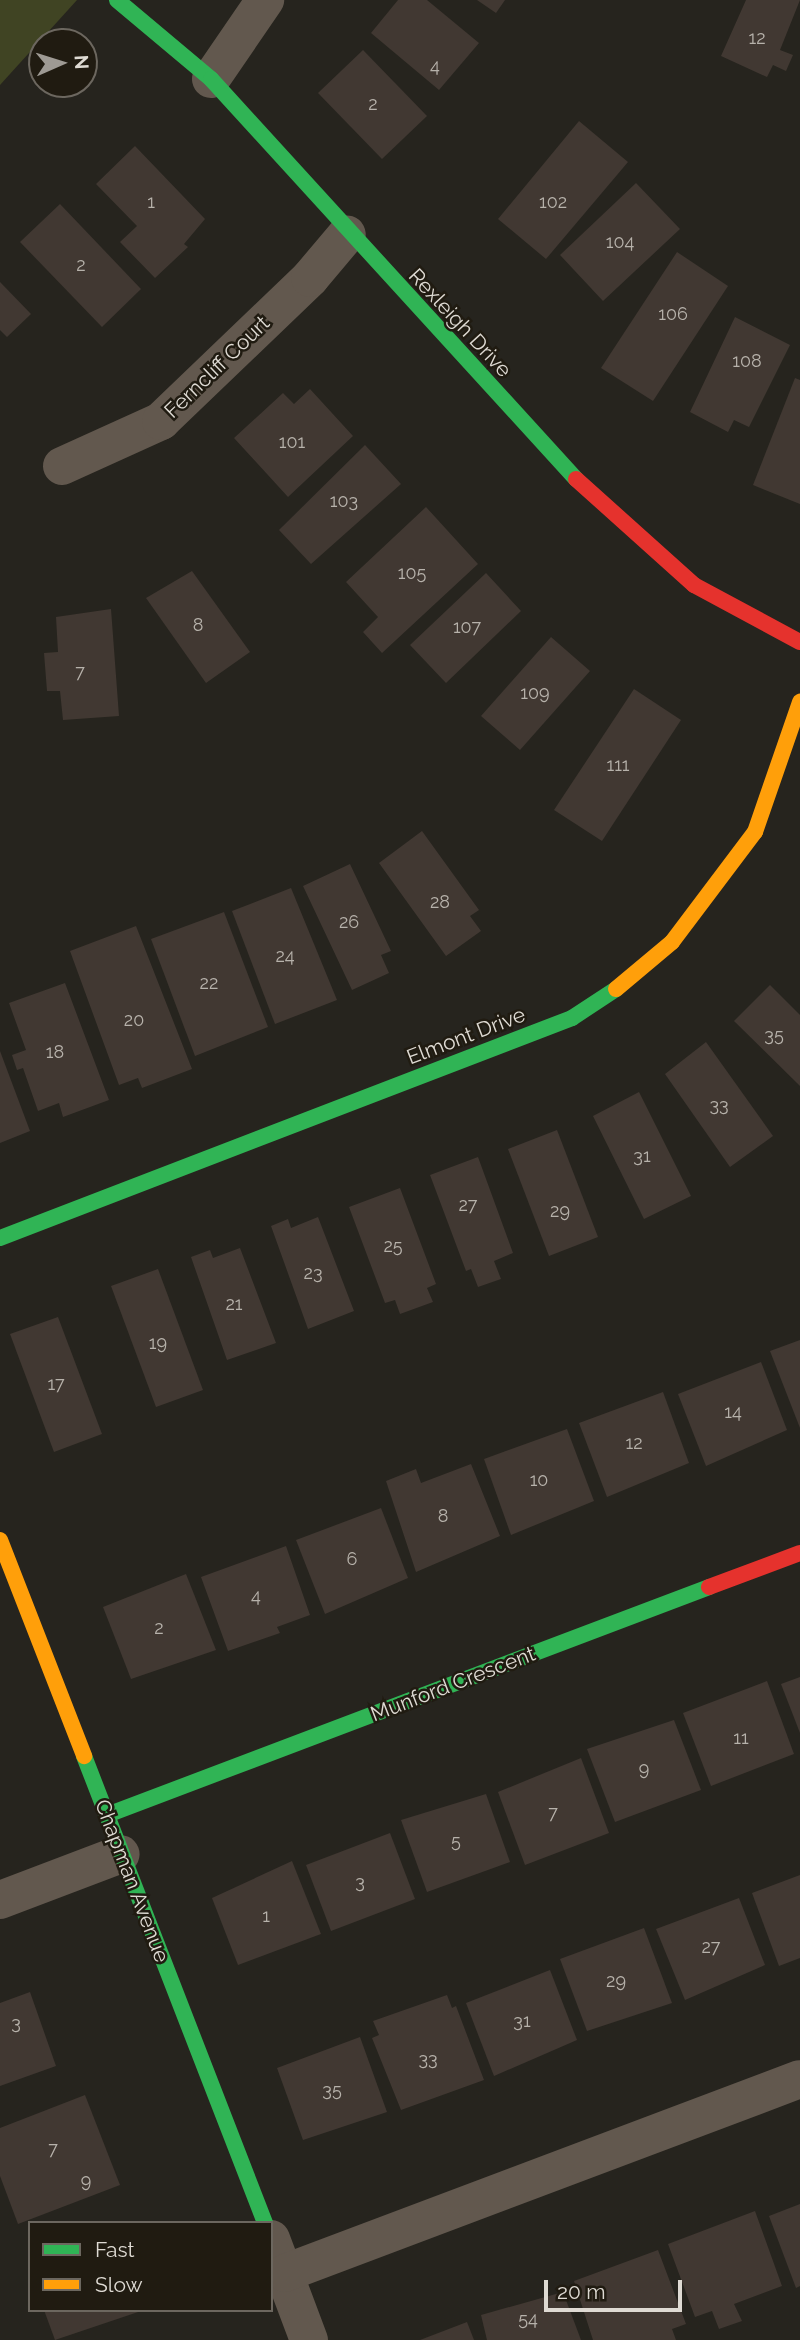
<!DOCTYPE html>
<style>
body{margin:0}
#map{position:relative;width:800px;height:2340px;overflow:hidden;background:#26241e;font-family:Raleway,sans-serif}
div>[style]{position:absolute}
[style*='--x']{left:calc(var(--x)*1px);top:calc(var(--y)*1px);width:calc(var(--w)*1px);rotate:calc(var(--a)*1deg)}
.green>*{inset:0;background:#404423}
.building>*{inset:0;background:#413832}
.street>*{height:38px;margin:-19px;padding:0 19px;transform-origin:19px;border-radius:19px;background:#62584e}
.fast>*{height:16px;margin:-8px;padding:0 8px;transform-origin:8px;border-radius:8px;background:#30b455}
.slow>*{height:16px;margin:-8px;padding:0 8px;transform-origin:8px;border-radius:8px;background:#ff9f0a}
.jam>*{height:16px;margin:-8px;padding:0 8px;transform-origin:8px;border-radius:8px;background:#e5322d}
span{translate:-50% -50%;white-space:nowrap;text-align:center;line-height:1.15;-webkit-text-stroke:5px #201b11;paint-order:stroke}
.number-label{font-size:18px;color:#b7b2ab}
.number-label span{-webkit-text-stroke-width:0}
.street-label{font-size:21px;color:#dedad3}
.legend{position:absolute;left:28px;top:2221px;width:245px;height:91px;box-sizing:border-box;background:#201b11;border:2px solid #6c675f;margin:0;padding:9px 12px;list-style:none;font-size:21px;color:#dedad3}
.legend li{display:flex;align-items:center;gap:14px;height:35px}
.legend b{width:35px;border:2px solid #6c675f}
.north{position:absolute;left:28px;top:28px;width:70px;height:70px;box-sizing:border-box;background:#201b11;border:2px solid #6c675f;border-radius:50%;rotate:87deg;font-size:19px;font-weight:700;line-height:28px;text-align:center;color:#dedad3}
.north::after{content:'';display:block;margin:auto;width:24px;height:32px;background:#9e9a94;clip-path:polygon(50% 0,100% 100%,50% 72%,0 100%)}
.scale{position:absolute;left:544px;top:2280px;width:138px;height:32px;box-sizing:border-box;border:4px solid #dedad3;border-top:0;padding-left:9px;font-size:21px;line-height:24px;white-space:nowrap;color:#dedad3;-webkit-text-stroke:5px #201b11;paint-order:stroke}
</style>
<div id="map">
<div class="green">
<div style="clip-path:polygon(0 0,77px 0,0 85px)"></div>
</div>
<div class="building">
<div style="clip-path:polygon(398px 0,427px 0,479px 43px,439px 90px,371px 33px)"></div>
<div style="clip-path:polygon(477px 0,505px 0,496px 13px)"></div>
<div style="clip-path:polygon(746px 0,800px 0,780px 50px,793px 55px,786px 71px,773px 65px,767px 77px,721px 56px)"></div>
<div style="clip-path:polygon(363px 50px,427px 116px,382px 159px,318px 93px)"></div>
<div style="clip-path:polygon(579px 121px,628px 162px,546px 259px,498px 219px)"></div>
<div style="clip-path:polygon(135px 146px,205px 219px,184px 244px,188px 247px,155px 278px,120px 242px,137px 226px,96px 184px)"></div>
<div style="clip-path:polygon(636px 183px,680px 229px,603px 301px,560px 255px)"></div>
<div style="clip-path:polygon(60px 204px,141px 289px,102px 327px,20px 242px)"></div>
<div style="clip-path:polygon(677px 252px,728px 286px,653px 401px,601px 368px)"></div>
<div style="clip-path:polygon(0 282px,31px 314px,7px 337px,0 330px)"></div>
<div style="clip-path:polygon(735px 317px,790px 345px,749px 427px,734px 420px,728px 432px,690px 412px)"></div>
<div style="clip-path:polygon(795px 378px,800px 380px,800px 504px,753px 485px)"></div>
<div style="clip-path:polygon(310px 389px,353px 436px,288px 497px,234px 438px,283px 393px,294px 404px)"></div>
<div style="clip-path:polygon(365px 445px,401px 484px,311px 564px,279px 530px)"></div>
<div style="clip-path:polygon(426px 507px,478px 564px,382px 653px,363px 632px,378px 617px,346px 582px)"></div>
<div style="clip-path:polygon(192px 571px,250px 652px,206px 683px,146px 598px)"></div>
<div style="clip-path:polygon(486px 573px,521px 611px,446px 683px,410px 645px)"></div>
<div style="clip-path:polygon(111px 609px,119px 716px,63px 720px,60px 691px,47px 691px,44px 653px,58px 652px,56px 617px)"></div>
<div style="clip-path:polygon(551px 637px,590px 671px,520px 750px,481px 716px)"></div>
<div style="clip-path:polygon(634px 689px,681px 720px,602px 841px,554px 810px)"></div>
<div style="clip-path:polygon(422px 831px,479px 910px,470px 916px,481px 931px,446px 956px,379px 863px)"></div>
<div style="clip-path:polygon(350px 864px,391px 951px,381px 955px,389px 973px,352px 990px,303px 886px)"></div>
<div style="clip-path:polygon(291px 888px,337px 1000px,275px 1024px,232px 911px)"></div>
<div style="clip-path:polygon(224px 912px,268px 1027px,195px 1056px,151px 939px)"></div>
<div style="clip-path:polygon(136px 926px,192px 1069px,142px 1088px,138px 1078px,119px 1085px,70px 951px)"></div>
<div style="clip-path:polygon(65px 983px,109px 1100px,63px 1117px,59px 1103px,38px 1111px,23px 1068px,17px 1070px,12px 1055px,26px 1050px,9px 1003px)"></div>
<div style="clip-path:polygon(770px 985px,800px 1015px,800px 1086px,734px 1021px)"></div>
<div style="clip-path:polygon(706px 1042px,773px 1136px,730px 1167px,665px 1074px)"></div>
<div style="clip-path:polygon(0 1051px,30px 1131px,0 1143px)"></div>
<div style="clip-path:polygon(639px 1092px,691px 1196px,644px 1219px,593px 1116px)"></div>
<div style="clip-path:polygon(557px 1130px,598px 1237px,549px 1256px,508px 1149px)"></div>
<div style="clip-path:polygon(478px 1157px,513px 1253px,494px 1261px,501px 1279px,478px 1287px,471px 1269px,466px 1271px,430px 1175px)"></div>
<div style="clip-path:polygon(400px 1188px,436px 1284px,427px 1288px,433px 1302px,400px 1314px,395px 1300px,385px 1303px,349px 1207px)"></div>
<div style="clip-path:polygon(318px 1217px,354px 1311px,308px 1329px,271px 1226px,288px 1219px,291px 1228px)"></div>
<div style="clip-path:polygon(240px 1248px,276px 1343px,227px 1360px,191px 1257px,210px 1250px,213px 1258px)"></div>
<div style="clip-path:polygon(158px 1269px,203px 1390px,156px 1407px,111px 1286px)"></div>
<div style="clip-path:polygon(58px 1317px,102px 1434px,54px 1452px,10px 1334px)"></div>
<div style="clip-path:polygon(800px 1340px,800px 1428px,770px 1351px)"></div>
<div style="clip-path:polygon(761px 1362px,787px 1430px,706px 1466px,678px 1394px)"></div>
<div style="clip-path:polygon(663px 1392px,689px 1463px,607px 1497px,579px 1423px)"></div>
<div style="clip-path:polygon(567px 1429px,594px 1501px,511px 1535px,484px 1459px)"></div>
<div style="clip-path:polygon(471px 1464px,500px 1536px,416px 1572px,386px 1481px,416px 1469px,421px 1483px)"></div>
<div style="clip-path:polygon(381px 1508px,408px 1578px,325px 1614px,296px 1540px)"></div>
<div style="clip-path:polygon(286px 1546px,310px 1615px,277px 1627px,280px 1633px,228px 1651px,201px 1577px)"></div>
<div style="clip-path:polygon(186px 1574px,216px 1650px,131px 1679px,103px 1607px)"></div>
<div style="clip-path:polygon(800px 1677px,800px 1733px,781px 1684px)"></div>
<div style="clip-path:polygon(767px 1681px,794px 1754px,711px 1786px,683px 1713px)"></div>
<div style="clip-path:polygon(674px 1720px,701px 1790px,615px 1822px,587px 1749px)"></div>
<div style="clip-path:polygon(581px 1758px,609px 1833px,525px 1865px,498px 1792px)"></div>
<div style="clip-path:polygon(486px 1794px,510px 1862px,427px 1892px,401px 1820px)"></div>
<div style="clip-path:polygon(390px 1833px,415px 1899px,331px 1931px,306px 1865px)"></div>
<div style="clip-path:polygon(292px 1861px,321px 1934px,238px 1965px,212px 1898px)"></div>
<div style="clip-path:polygon(800px 1875px,800px 1958px,779px 1966px,752px 1893px)"></div>
<div style="clip-path:polygon(739px 1898px,765px 1965px,685px 2000px,656px 1929px)"></div>
<div style="clip-path:polygon(644px 1928px,672px 2003px,587px 2031px,560px 1959px)"></div>
<div style="clip-path:polygon(550px 1970px,577px 2040px,494px 2076px,466px 2003px)"></div>
<div style="clip-path:polygon(30px 1992px,56px 2066px,0 2086px,0 2003px)"></div>
<div style="clip-path:polygon(447px 1995px,452px 2008px,456px 2006px,484px 2080px,401px 2110px,372px 2038px,379px 2035px,373px 2021px)"></div>
<div style="clip-path:polygon(360px 2037px,387px 2112px,303px 2140px,277px 2068px)"></div>
<div style="clip-path:polygon(85px 2095px,120px 2185px,18px 2224px,0 2176px,0 2128px)"></div>
<div style="clip-path:polygon(800px 2204px,800px 2286px,796px 2288px,769px 2216px)"></div>
<div style="clip-path:polygon(755px 2211px,782px 2286px,734px 2304px,742px 2321px,719px 2329px,712px 2311px,695px 2317px,668px 2244px)"></div>
<div style="clip-path:polygon(658px 2250px,686px 2324px,672px 2329px,676px 2340px,593px 2340px,574px 2281px)"></div>
<div style="clip-path:polygon(563px 2292px,581px 2340px,487px 2340px,481px 2315px)"></div>
<div style="clip-path:polygon(44px 2310px,144px 2310px,55px 2340px)"></div>
<div style="clip-path:polygon(467px 2322px,474px 2340px,420px 2340px)"></div>
</div>
<div class="street">
<div style="--x:211;--y:79;--w:96;--a:-55.6"></div>
<div style="--x:62;--y:466;--w:109;--a:-24.4"></div>
<div style="--x:161;--y:421;--w:207;--a:-43.8"></div>
<div style="--x:310;--y:278;--w:57;--a:-49.9"></div>
<div style="--x:0;--y:1900;--w:129;--a:-20.8"></div>
<div style="--x:271;--y:2239;--w:108;--a:69.4"></div>
<div style="--x:285;--y:2273;--w:550;--a:-20.64"></div>
</div>
<div class="fast">
<div style="--x:117;--y:0;--w:123;--a:40"></div>
<div style="--x:211;--y:79;--w:542;--a:47.62"></div>
<div style="--x:0;--y:1238;--w:613;--a:-21.04"></div>
<div style="--x:572;--y:1018;--w:53;--a:-33.4"></div>
<div style="--x:84;--y:1756;--w:501;--a:68.81"></div>
<div style="--x:107;--y:1815;--w:644;--a:-20.74"></div>
</div>
<div class="slow">
<div style="--x:616;--y:989;--w:73;--a:-40"></div>
<div style="--x:672;--y:942;--w:138;--a:-53"></div>
<div style="--x:755;--y:832;--w:138;--a:-70.9"></div>
<div style="--x:0;--y:1540;--w:232;--a:68.7"></div>
</div>
<div class="jam">
<div style="--x:576;--y:479;--w:159;--a:41.9"></div>
<div style="--x:694;--y:585;--w:120;--a:28.3"></div>
<div style="--x:709;--y:1587;--w:97;--a:-20.5"></div>
</div>
<div class="number-label">
<span style="left:757px;top:38px">12</span>
<span style="left:435px;top:66px">4</span>
<span style="left:373px;top:104px">2</span>
<span style="left:151px;top:202px">1</span>
<span style="left:553px;top:202px">102</span>
<span style="left:620px;top:242px">104</span>
<span style="left:81px;top:265px">2</span>
<span style="left:673px;top:314px">106</span>
<span style="left:747px;top:361px">108</span>
<span style="left:292px;top:442px">101</span>
<span style="left:344px;top:501px">103</span>
<span style="left:412px;top:573px">105</span>
<span style="left:198px;top:625px">8</span>
<span style="left:467px;top:627px">107</span>
<span style="left:80px;top:672px">7</span>
<span style="left:535px;top:693px">109</span>
<span style="left:618px;top:765px">111</span>
<span style="left:440px;top:902px">28</span>
<span style="left:349px;top:922px">26</span>
<span style="left:285px;top:956px">24</span>
<span style="left:209px;top:983px">22</span>
<span style="left:134px;top:1020px">20</span>
<span style="left:774px;top:1035px">35</span>
<span style="left:55px;top:1052px">18</span>
<span style="left:719px;top:1105px">33</span>
<span style="left:642px;top:1156px">31</span>
<span style="left:468px;top:1205px">27</span>
<span style="left:560px;top:1211px">29</span>
<span style="left:393px;top:1246px">25</span>
<span style="left:313px;top:1273px">23</span>
<span style="left:234px;top:1304px">21</span>
<span style="left:158px;top:1343px">19</span>
<span style="left:56px;top:1384px">17</span>
<span style="left:733px;top:1412px">14</span>
<span style="left:634px;top:1443px">12</span>
<span style="left:539px;top:1480px">10</span>
<span style="left:443px;top:1516px">8</span>
<span style="left:352px;top:1559px">6</span>
<span style="left:256px;top:1596px">4</span>
<span style="left:159px;top:1628px">2</span>
<span style="left:741px;top:1738px">11</span>
<span style="left:644px;top:1769px">9</span>
<span style="left:553px;top:1813px">7</span>
<span style="left:456px;top:1841px">5</span>
<span style="left:360px;top:1882px">3</span>
<span style="left:266px;top:1916px">1</span>
<span style="left:711px;top:1947px">27</span>
<span style="left:616px;top:1981px">29</span>
<span style="left:522px;top:2021px">31</span>
<span style="left:16px;top:2023px">3</span>
<span style="left:428px;top:2059px">33</span>
<span style="left:332px;top:2090px">35</span>
<span style="left:53px;top:2149px">7</span>
<span style="left:86px;top:2181px">9</span>
<span style="left:528px;top:2319px">54</span>
</div>
<div class="street-label">
<span style="left:460px;top:323px;rotate:47deg">Rexleigh Drive</span>
<span style="left:217px;top:367px;rotate:-44deg">Ferncliff Court</span>
<span style="left:466px;top:1036px;rotate:-21deg">Elmont Drive</span>
<span style="left:453px;top:1684px;rotate:-21deg">Munford Crescent</span>
<span style="left:132px;top:1881px;rotate:69deg">Chapman Avenue</span>
</div>
<ul class="legend">
<li><b style="height:9px;background:#30b455"></b>Fast</li>
<li><b style="height:9px;background:#ff9f0a"></b>Slow</li>
</ul>
<div class="north">N</div>
<div class="scale">20 m</div>
</div>
